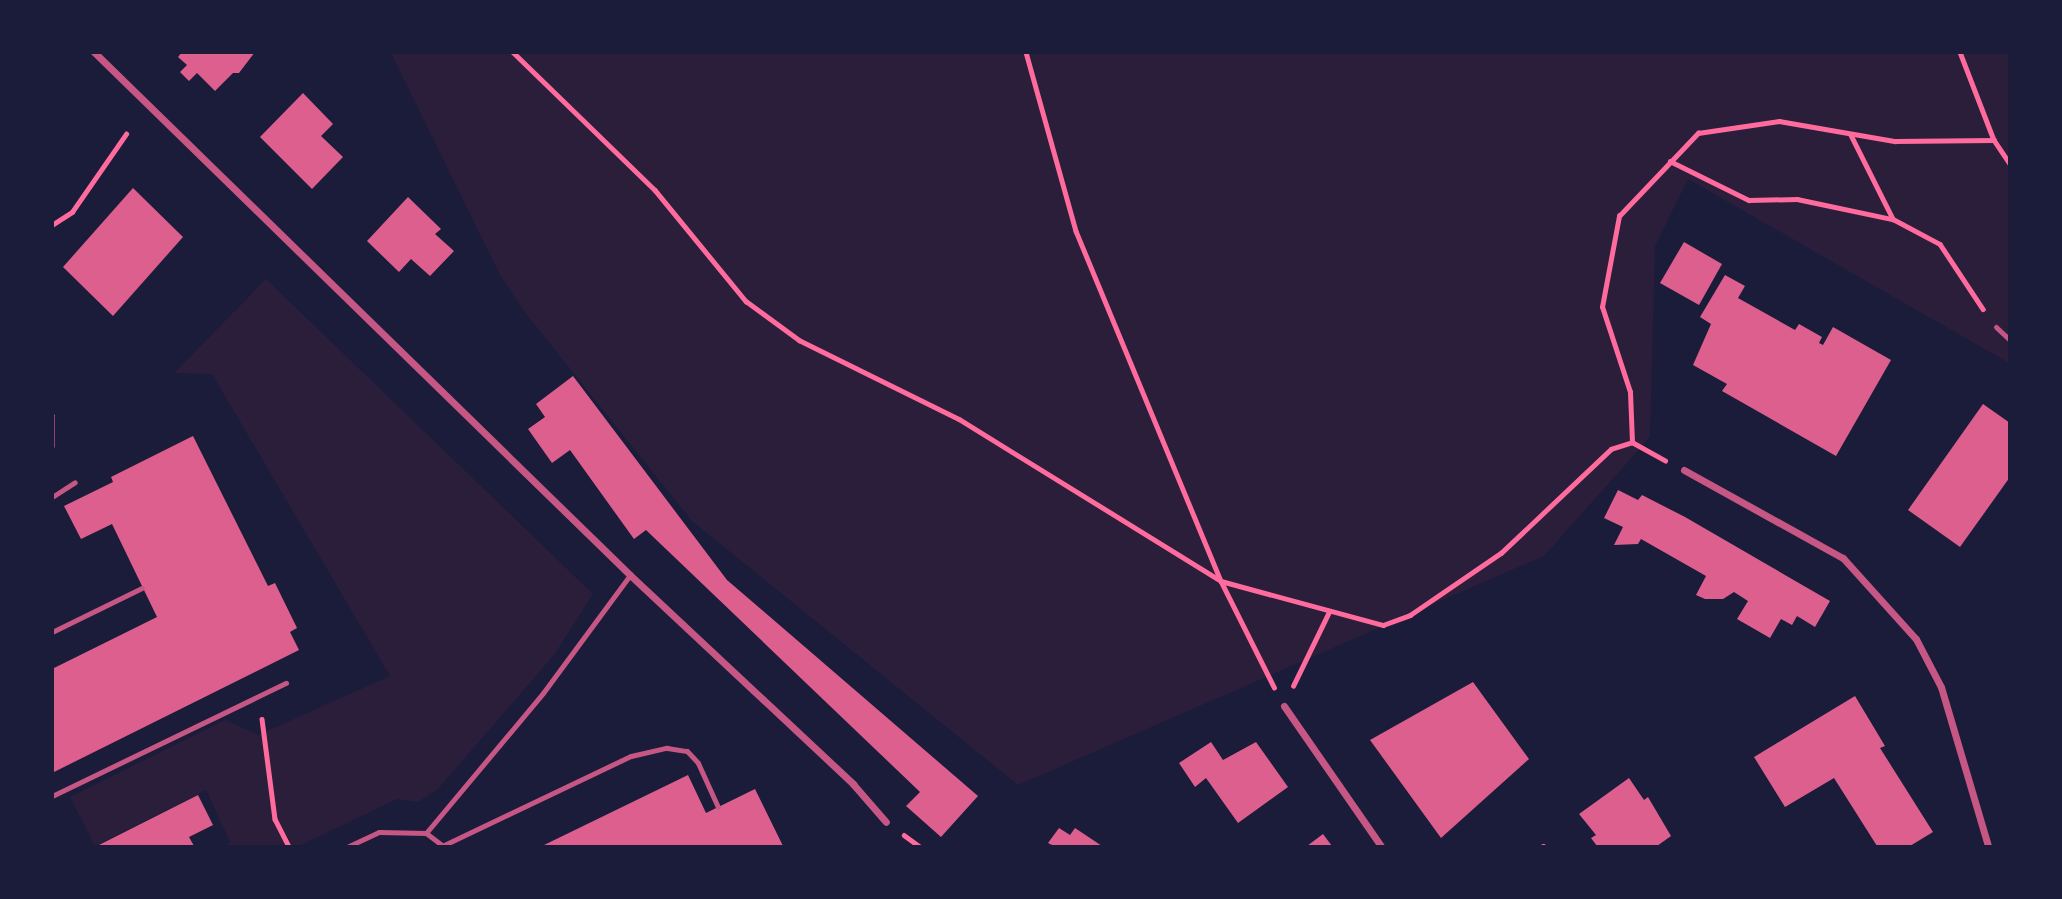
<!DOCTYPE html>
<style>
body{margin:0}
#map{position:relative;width:2062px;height:899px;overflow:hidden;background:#1b1b3a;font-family:Quicksand,sans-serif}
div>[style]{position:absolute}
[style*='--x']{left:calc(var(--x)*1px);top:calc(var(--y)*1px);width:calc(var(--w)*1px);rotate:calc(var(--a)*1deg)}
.green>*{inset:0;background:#2a1e3b}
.building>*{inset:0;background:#dd5f8e}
.path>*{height:4.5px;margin:-2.25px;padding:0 2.25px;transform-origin:2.25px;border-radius:2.25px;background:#ff6b9d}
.service>*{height:5px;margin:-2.5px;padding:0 2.5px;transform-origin:2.5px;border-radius:2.5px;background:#c65784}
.minor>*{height:7px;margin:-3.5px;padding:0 3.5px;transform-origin:3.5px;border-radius:3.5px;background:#c65784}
span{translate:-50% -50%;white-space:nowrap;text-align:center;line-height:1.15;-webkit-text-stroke:6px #1b1b3a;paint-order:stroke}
.frame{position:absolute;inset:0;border:54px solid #1b1b3a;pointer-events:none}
</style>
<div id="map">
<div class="green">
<div style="clip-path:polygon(391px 53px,2009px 53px,2009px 363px,1688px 179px,1655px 246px,1650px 437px,1544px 556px,1018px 785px,692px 521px,524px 311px,500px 275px)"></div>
<div style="clip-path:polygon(266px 279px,593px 594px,554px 655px,438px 789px,418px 802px,397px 799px,299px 846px,224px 846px,230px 842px,206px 790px,95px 846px,70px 797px,225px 720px,258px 735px,390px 676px,212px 374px,174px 373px)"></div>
</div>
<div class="building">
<div style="clip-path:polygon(182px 52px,255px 52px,239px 73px,233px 73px,215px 91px,197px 73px,189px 81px,180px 72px,187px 65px,178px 57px)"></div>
<div style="clip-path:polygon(303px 93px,333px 124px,321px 136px,343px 157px,312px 189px,260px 137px)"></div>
<div style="clip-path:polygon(133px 188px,183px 237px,113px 316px,63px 267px)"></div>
<div style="clip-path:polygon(408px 197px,441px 229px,435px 234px,454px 251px,430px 276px,411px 259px,399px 272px,367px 241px)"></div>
<div style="clip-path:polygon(1684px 242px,1722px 264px,1699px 305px,1660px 283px)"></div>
<div style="clip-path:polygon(1725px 275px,1745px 286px,1738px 298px,1795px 330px,1799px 324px,1822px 337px,1819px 343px,1823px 345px,1833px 327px,1891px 360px,1836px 456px,1722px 391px,1727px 384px,1693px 365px,1711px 324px,1700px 317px)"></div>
<div style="clip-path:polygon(573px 376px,727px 580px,978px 796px,941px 837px,906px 806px,920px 792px,646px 530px,634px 539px,570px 450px,552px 463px,528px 429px,545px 417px,536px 404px)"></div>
<div style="clip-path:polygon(1983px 404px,2010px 423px,2010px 477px,1960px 547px,1908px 510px)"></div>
<div style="clip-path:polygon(193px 436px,268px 586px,275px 583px,297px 628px,290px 632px,299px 650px,52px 773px,52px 669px,157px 617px,112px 524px,81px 539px,64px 506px,113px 482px,111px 477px)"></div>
<div style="clip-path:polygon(1618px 490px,1638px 500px,1642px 495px,1685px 517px,1830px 601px,1815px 627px,1797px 616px,1792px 625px,1781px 619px,1770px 638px,1737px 619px,1748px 601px,1734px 592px,1723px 599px,1705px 599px,1696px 595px,1706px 576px,1641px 539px,1638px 544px,1614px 545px,1623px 527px,1604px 518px)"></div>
<div style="clip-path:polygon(1473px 682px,1529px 759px,1441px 838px,1370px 740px)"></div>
<div style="clip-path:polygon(1855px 696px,1885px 746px,1880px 748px,1933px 832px,1910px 846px,1877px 846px,1834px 778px,1785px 807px,1754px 757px)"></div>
<div style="clip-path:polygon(1211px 742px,1223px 760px,1256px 742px,1288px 787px,1238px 823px,1206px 778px,1195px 787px,1179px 763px)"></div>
<div style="clip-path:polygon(688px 775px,706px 813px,755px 789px,783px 846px,542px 846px)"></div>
<div style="clip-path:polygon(1629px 778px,1644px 800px,1648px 797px,1671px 836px,1657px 846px,1597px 846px,1591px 838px,1596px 835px,1579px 814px)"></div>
<div style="clip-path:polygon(198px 795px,213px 825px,189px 837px,194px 846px,97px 846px)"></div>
<div style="clip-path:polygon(1059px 828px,1070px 835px,1075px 828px,1102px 846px,1054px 846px,1048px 843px)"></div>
<div style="clip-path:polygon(1323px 834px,1332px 846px,1307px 846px)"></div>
</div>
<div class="path">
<div style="--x:513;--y:52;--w:198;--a:44.2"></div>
<div style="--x:655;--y:190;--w:144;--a:50.7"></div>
<div style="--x:746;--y:301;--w:66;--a:36.3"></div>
<div style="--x:799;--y:340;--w:178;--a:26.3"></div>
<div style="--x:959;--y:419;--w:308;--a:31.7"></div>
<div style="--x:1221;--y:581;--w:168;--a:15.2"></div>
<div style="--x:1383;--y:625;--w:29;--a:-20"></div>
<div style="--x:1410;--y:615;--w:110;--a:-34.3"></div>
<div style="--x:1501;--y:553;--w:151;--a:-43.4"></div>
<div style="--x:1611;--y:449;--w:22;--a:-18"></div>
<div style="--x:1632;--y:442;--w:50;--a:-92.3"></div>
<div style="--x:1630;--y:392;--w:89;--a:-108.2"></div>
<div style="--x:1602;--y:307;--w:93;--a:-79.4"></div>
<div style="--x:1619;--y:216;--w:115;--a:-46.4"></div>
<div style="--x:1698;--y:133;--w:82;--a:-8.4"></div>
<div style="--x:1779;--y:121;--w:118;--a:9.8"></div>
<div style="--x:1895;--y:141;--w:99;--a:-0.6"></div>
<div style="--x:1026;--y:52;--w:186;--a:74.4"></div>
<div style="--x:1076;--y:231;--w:379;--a:67.5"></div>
<div style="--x:1221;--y:581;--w:119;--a:63.4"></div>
<div style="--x:1960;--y:52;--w:94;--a:68.9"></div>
<div style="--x:1994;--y:140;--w:29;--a:56"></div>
<div style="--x:1851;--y:135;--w:94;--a:63.4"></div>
<div style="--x:1893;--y:219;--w:53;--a:28"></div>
<div style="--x:1940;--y:244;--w:78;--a:56.5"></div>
<div style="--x:1670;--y:161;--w:88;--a:26.3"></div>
<div style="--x:1749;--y:200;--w:48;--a:-1.2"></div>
<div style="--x:1797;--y:199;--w:97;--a:11.9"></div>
<div style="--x:52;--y:225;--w:24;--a:-33"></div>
<div style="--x:72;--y:212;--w:95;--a:-55.3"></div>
<div style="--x:52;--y:415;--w:31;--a:90"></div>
<div style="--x:1632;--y:442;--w:38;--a:29"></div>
<div style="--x:1293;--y:686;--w:82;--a:-64.1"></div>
<div style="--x:262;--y:719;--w:101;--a:82.6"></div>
<div style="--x:275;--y:819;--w:30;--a:63"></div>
<div style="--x:904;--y:835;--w:19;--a:36"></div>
<div style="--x:1543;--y:846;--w:1;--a:0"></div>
</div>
<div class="service">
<div style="--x:1996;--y:327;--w:19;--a:43"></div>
<div style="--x:52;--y:497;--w:27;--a:-33"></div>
<div style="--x:52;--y:632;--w:100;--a:-26.1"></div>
<div style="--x:52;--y:796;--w:260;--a:-25.8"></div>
<div style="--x:426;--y:833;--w:182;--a:-50.1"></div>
<div style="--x:543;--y:693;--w:147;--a:-53.6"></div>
<div style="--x:349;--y:846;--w:33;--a:-25"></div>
<div style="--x:379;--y:832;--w:47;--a:1.2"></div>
<div style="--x:426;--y:833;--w:21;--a:37"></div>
<div style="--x:442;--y:846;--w:209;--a:-25.5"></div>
<div style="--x:631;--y:756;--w:37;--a:-13"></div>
<div style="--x:667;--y:748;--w:20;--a:9"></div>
<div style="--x:687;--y:751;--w:16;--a:47"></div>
<div style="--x:698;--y:763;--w:48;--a:65.6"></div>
</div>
<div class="minor">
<div style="--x:94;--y:52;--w:749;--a:44.3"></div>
<div style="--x:630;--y:575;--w:306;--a:43.1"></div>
<div style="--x:853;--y:784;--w:50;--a:49"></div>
<div style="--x:1684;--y:470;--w:182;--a:29"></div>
<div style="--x:1843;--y:558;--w:109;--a:48"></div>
<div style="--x:1916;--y:639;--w:54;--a:62.5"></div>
<div style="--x:1941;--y:687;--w:166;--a:73.5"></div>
<div style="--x:1284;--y:706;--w:170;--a:55.3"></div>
</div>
<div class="frame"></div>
</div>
